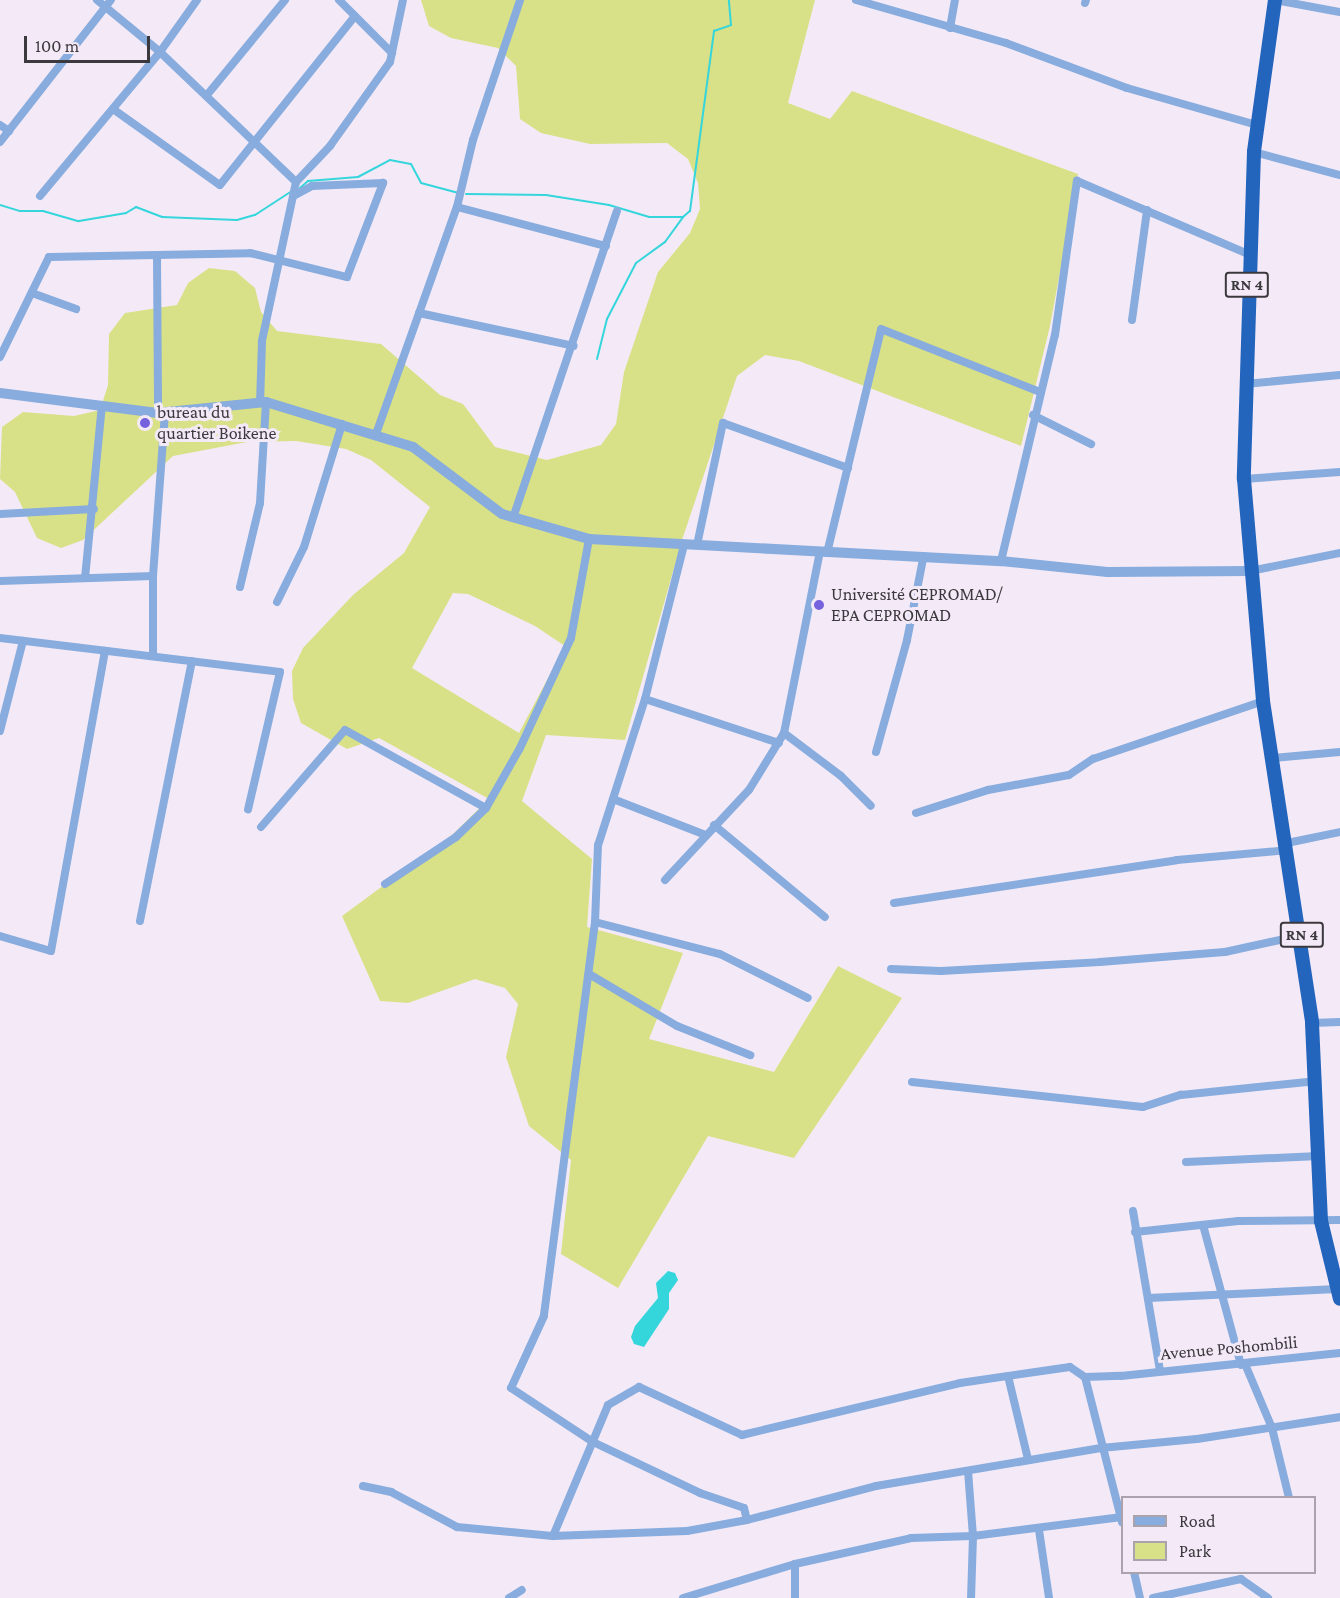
<!DOCTYPE html>
<meta charset="utf-8">
<style>
body{margin:0}
#map{position:relative;width:1340px;height:1598px;overflow:hidden;background:#f4eaf7;font-family:"Crimson Pro",serif}
div>[style]{position:absolute}
[style*='--x']{left:calc(var(--x)*1px);top:calc(var(--y)*1px);width:calc(var(--w)*1px);rotate:calc(var(--a)*1deg)}
.green>*{inset:0;background:#d8e187}
.water>*{inset:0;background:#35d5dc}
.stream>*{height:2px;margin:-1px;padding:0 1px;transform-origin:1px;border-radius:1px;background:#35d5dc}
.minor>*{height:8px;margin:-4px;padding:0 4px;transform-origin:4px;border-radius:4px;background:#88acde}
.tertiary>*{height:10px;margin:-5px;padding:0 5px;transform-origin:5px;border-radius:5px;background:#88acde}
.trunk>*{height:14px;margin:-7px;padding:0 7px;transform-origin:7px;border-radius:7px;background:#2364bc}
.dots>*{width:16px;height:16px;translate:-50% -50%;box-sizing:border-box;border:3px solid #f4eaf7;border-radius:50%}
span{translate:-50% -50%;white-space:nowrap;text-align:center;line-height:1.15;-webkit-text-stroke:6px #f4eaf7;paint-order:stroke}
.shield-label span{padding:2px 4px;background:#f4eaf7;border:2px solid;border-radius:4px;-webkit-text-stroke-width:0}
.shield-label{font-size:16px;color:#3c393e;font-weight:700}
.poi-label{font-size:18px;color:#3c393e}
.left{translate:0 -50%;text-align:left}
.street-label{font-size:18px;color:#3c393e}
.legend{position:absolute;left:1121px;top:1496px;width:195px;height:78px;box-sizing:border-box;background:#f4eaf7;border:2px solid #aaa3ad;margin:0;padding:8px 10px;list-style:none;font-size:18px;color:#3c393e}
.legend li{display:flex;align-items:center;gap:12px;height:30px}
.legend b{width:30px;border:2px solid #aaa3ad}
.scale{position:absolute;left:24px;top:36px;width:126px;height:27px;box-sizing:border-box;border:3px solid #3c393e;border-top:0;padding-left:8px;font-size:18px;line-height:21px;white-space:nowrap;color:#3c393e;-webkit-text-stroke:4px #f4eaf7;paint-order:stroke}
</style>
<div id="map">
<div class="green">
<div style="clip-path:polygon(evenodd,421px 0,815px 0,788px 103px,830px 119px,852px 91px,1078px 174px,1050px 326px,1021px 446px,799px 361px,765px 355px,737px 376px,682px 540px,625px 740px,546px 735px,522px 801px,592px 859px,587px 927px,683px 953px,649px 1039px,774px 1072px,838px 966px,902px 998px,794px 1158px,708px 1136px,618px 1288px,561px 1254px,571px 1160px,529px 1126px,506px 1057px,518px 1004px,505px 988px,475px 979px,408px 1003px,380px 1001px,342px 916px,452px 835px,489px 799px,379px 738px,347px 749px,301px 723px,293px 699px,292px 671px,303px 648px,353px 595px,404px 553px,430px 507px,371px 460px,346px 449px,296px 441px,247px 442px,173px 456px,83px 540px,61px 548px,37px 538px,15px 492px,0 479px,2px 427px,23px 412px,74px 416px,100px 410px,108px 385px,109px 334px,125px 313px,177px 305px,188px 283px,209px 268px,235px 271px,255px 288px,261px 312px,277px 331px,381px 344px,440px 395px,463px 404px,495px 447px,547px 460px,601px 445px,616px 424px,624px 372px,658px 272px,690px 233px,700px 209px,698px 183px,688px 159px,667px 143px,590px 144px,541px 133px,520px 119px,516px 66px,498px 48px,451px 38px,429px 26px,421px 0,453px 593px,468px 594px,535px 626px,565px 646px,519px 733px,412px 668px,453px 593px)"></div>
</div>
<div class="water">
<div style="clip-path:polygon(668px 1271px,675px 1273px,678px 1280px,669px 1293px,669px 1309px,644px 1347px,634px 1344px,631px 1337px,635px 1326px,658px 1298px,656px 1283px)"></div>
</div>
<div class="stream">
<div style="--x:300;--y:188;--w:11;--a:-41"></div>
<div style="--x:308;--y:181;--w:50;--a:-4.6"></div>
<div style="--x:358;--y:177;--w:36;--a:-28"></div>
<div style="--x:390;--y:160;--w:21;--a:11"></div>
<div style="--x:411;--y:164;--w:21;--a:62"></div>
<div style="--x:421;--y:183;--w:38;--a:15"></div>
<div style="--x:466;--y:194;--w:80;--a:0.7"></div>
<div style="--x:546;--y:195;--w:64;--a:9"></div>
<div style="--x:609;--y:205;--w:42;--a:16.7"></div>
<div style="--x:649;--y:217;--w:34;--a:0"></div>
<div style="--x:683;--y:217;--w:9;--a:-41"></div>
<div style="--x:690;--y:211;--w:182;--a:-82.4"></div>
<div style="--x:714;--y:31;--w:18;--a:-19"></div>
<div style="--x:731;--y:25;--w:25;--a:-95"></div>
<div style="--x:0;--y:205;--w:21;--a:17"></div>
<div style="--x:20;--y:211;--w:23;--a:0"></div>
<div style="--x:43;--y:211;--w:37;--a:16"></div>
<div style="--x:79;--y:221;--w:48;--a:-9.7"></div>
<div style="--x:126;--y:213;--w:12;--a:-31"></div>
<div style="--x:136;--y:207;--w:28;--a:21"></div>
<div style="--x:162;--y:217;--w:75;--a:2.3"></div>
<div style="--x:237;--y:220;--w:19;--a:-16"></div>
<div style="--x:255;--y:215;--w:44;--a:-33"></div>
<div style="--x:597;--y:359;--w:41;--a:-76"></div>
<div style="--x:607;--y:319;--w:63;--a:-62.6"></div>
<div style="--x:636;--y:263;--w:36;--a:-36"></div>
<div style="--x:665;--y:242;--w:31;--a:-54"></div>
</div>
<div class="minor">
<div style="--x:97;--y:0;--w:82;--a:39.5"></div>
<div style="--x:160;--y:52;--w:188;--a:43.7"></div>
<div style="--x:296;--y:182;--w:163;--a:102.1"></div>
<div style="--x:262;--y:341;--w:62;--a:91.8"></div>
<div style="--x:339;--y:0;--w:75;--a:45"></div>
<div style="--x:856;--y:0;--w:156;--a:16"></div>
<div style="--x:1006;--y:43;--w:129;--a:20.4"></div>
<div style="--x:1127;--y:88;--w:135;--a:15.9"></div>
<div style="--x:1275;--y:0;--w:66;--a:10.5"></div>
<div style="--x:1085;--y:3;--w:3;--a:-72"></div>
<div style="--x:950;--y:28;--w:28;--a:-80"></div>
<div style="--x:207;--y:95;--w:123;--a:-50.6"></div>
<div style="--x:113;--y:109;--w:131;--a:35.4"></div>
<div style="--x:220;--y:185;--w:216;--a:-51.4"></div>
<div style="--x:0;--y:125;--w:11;--a:34"></div>
<div style="--x:0;--y:142;--w:180;--a:-52"></div>
<div style="--x:1254;--y:152;--w:89;--a:15"></div>
<div style="--x:296;--y:182;--w:50;--a:-46.6"></div>
<div style="--x:330;--y:146;--w:103;--a:-54.5"></div>
<div style="--x:390;--y:62;--w:63;--a:-78.2"></div>
<div style="--x:40;--y:196;--w:187;--a:-50.2"></div>
<div style="--x:160;--y:52;--w:64;--a:-54.6"></div>
<div style="--x:457;--y:207;--w:154;--a:14.7"></div>
<div style="--x:157;--y:257;--w:156;--a:89.6"></div>
<div style="--x:32;--y:293;--w:47;--a:20"></div>
<div style="--x:419;--y:313;--w:158;--a:12"></div>
<div style="--x:1132;--y:320;--w:111;--a:-82.2"></div>
<div style="--x:0;--y:357;--w:111;--a:-63.9"></div>
<div style="--x:49;--y:257;--w:201;--a:-1.1"></div>
<div style="--x:250;--y:253;--w:100;--a:13.9"></div>
<div style="--x:347;--y:277;--w:101;--a:-69"></div>
<div style="--x:383;--y:183;--w:71;--a:177.6"></div>
<div style="--x:312;--y:186;--w:21;--a:152"></div>
<div style="--x:1245;--y:384;--w:95;--a:-5.4"></div>
<div style="--x:1033;--y:415;--w:65;--a:26.6"></div>
<div style="--x:376;--y:434;--w:241;--a:-70.4"></div>
<div style="--x:457;--y:207;--w:69;--a:-76.6"></div>
<div style="--x:473;--y:140;--w:148;--a:-71.4"></div>
<div style="--x:1244;--y:479;--w:96;--a:-4.2"></div>
<div style="--x:0;--y:514;--w:94;--a:-3"></div>
<div style="--x:513;--y:518;--w:324;--a:-71.3"></div>
<div style="--x:684;--y:545;--w:159;--a:104.2"></div>
<div style="--x:645;--y:699;--w:153;--a:107.8"></div>
<div style="--x:598;--y:845;--w:77;--a:92.2"></div>
<div style="--x:595;--y:922;--w:397;--a:97.4"></div>
<div style="--x:544;--y:1316;--w:79;--a:114.6"></div>
<div style="--x:511;--y:1388;--w:98;--a:33.4"></div>
<div style="--x:593;--y:1442;--w:119;--a:25.5"></div>
<div style="--x:700;--y:1493;--w:46;--a:18.8"></div>
<div style="--x:744;--y:1508;--w:12;--a:76"></div>
<div style="--x:697;--y:545;--w:125;--a:-78"></div>
<div style="--x:723;--y:423;--w:133;--a:19.8"></div>
<div style="--x:827;--y:553;--w:230;--a:-76.4"></div>
<div style="--x:881;--y:329;--w:171;--a:21.6"></div>
<div style="--x:1001;--y:561;--w:232;--a:-76.6"></div>
<div style="--x:1055;--y:335;--w:156;--a:-81.9"></div>
<div style="--x:1077;--y:181;--w:186;--a:23.1"></div>
<div style="--x:1250;--y:571;--w:92;--a:-11.3"></div>
<div style="--x:85;--y:578;--w:173;--a:-84.4"></div>
<div style="--x:0;--y:581;--w:153;--a:-1.9"></div>
<div style="--x:240;--y:587;--w:86;--a:-76.6"></div>
<div style="--x:260;--y:503;--w:101;--a:-86.6"></div>
<div style="--x:277;--y:602;--w:61;--a:-63.9"></div>
<div style="--x:304;--y:547;--w:129;--a:-72.8"></div>
<div style="--x:0;--y:638;--w:282;--a:6.9"></div>
<div style="--x:280;--y:672;--w:141;--a:103.1"></div>
<div style="--x:153;--y:656;--w:80;--a:-90"></div>
<div style="--x:153;--y:576;--w:164;--a:-85.8"></div>
<div style="--x:645;--y:699;--w:141;--a:18.2"></div>
<div style="--x:0;--y:731;--w:93;--a:-75.7"></div>
<div style="--x:784;--y:733;--w:71;--a:37"></div>
<div style="--x:841;--y:776;--w:42;--a:45"></div>
<div style="--x:876;--y:752;--w:116;--a:-74.5"></div>
<div style="--x:907;--y:640;--w:83;--a:-78.8"></div>
<div style="--x:1273;--y:758;--w:67;--a:-5.1"></div>
<div style="--x:613;--y:799;--w:100;--a:21.2"></div>
<div style="--x:916;--y:813;--w:76;--a:-17.7"></div>
<div style="--x:988;--y:790;--w:82;--a:-10.5"></div>
<div style="--x:1069;--y:775;--w:29;--a:-34"></div>
<div style="--x:1093;--y:759;--w:180;--a:-18.8"></div>
<div style="--x:714;--y:825;--w:144;--a:39.7"></div>
<div style="--x:261;--y:827;--w:128;--a:-49.1"></div>
<div style="--x:345;--y:730;--w:161;--a:29"></div>
<div style="--x:1287;--y:843;--w:54;--a:-11.7"></div>
<div style="--x:665;--y:880;--w:123;--a:-47"></div>
<div style="--x:749;--y:790;--w:67;--a:-58.4"></div>
<div style="--x:784;--y:733;--w:185;--a:-78.8"></div>
<div style="--x:385;--y:884;--w:85;--a:-33.5"></div>
<div style="--x:456;--y:837;--w:42;--a:-44"></div>
<div style="--x:486;--y:808;--w:69;--a:-60.5"></div>
<div style="--x:520;--y:748;--w:121;--a:-65.1"></div>
<div style="--x:571;--y:638;--w:101;--a:-79.7"></div>
<div style="--x:894;--y:903;--w:286;--a:-8.6"></div>
<div style="--x:1177;--y:860;--w:111;--a:-5.1"></div>
<div style="--x:140;--y:921;--w:265;--a:-78.7"></div>
<div style="--x:595;--y:922;--w:129;--a:14.4"></div>
<div style="--x:720;--y:954;--w:98;--a:26.6"></div>
<div style="--x:0;--y:936;--w:53;--a:16.4"></div>
<div style="--x:51;--y:951;--w:305;--a:-79.8"></div>
<div style="--x:891;--y:969;--w:50;--a:2.3"></div>
<div style="--x:941;--y:971;--w:159;--a:-3.2"></div>
<div style="--x:1100;--y:962;--w:125;--a:-4.6"></div>
<div style="--x:1225;--y:952;--w:79;--a:-12.4"></div>
<div style="--x:589;--y:974;--w:102;--a:30.6"></div>
<div style="--x:677;--y:1026;--w:79;--a:21.7"></div>
<div style="--x:1312;--y:1023;--w:28;--a:-2"></div>
<div style="--x:912;--y:1082;--w:232;--a:6.2"></div>
<div style="--x:1143;--y:1107;--w:40;--a:-18"></div>
<div style="--x:1181;--y:1095;--w:137;--a:-5.9"></div>
<div style="--x:1186;--y:1162;--w:133;--a:-2.6"></div>
<div style="--x:1133;--y:1211;--w:162;--a:80.4"></div>
<div style="--x:1203;--y:1225;--w:145;--a:74.8"></div>
<div style="--x:1135;--y:1232;--w:104;--a:-6.1"></div>
<div style="--x:1238;--y:1221;--w:102;--a:-0.6"></div>
<div style="--x:1148;--y:1298;--w:189;--a:-2.7"></div>
<div style="--x:1245;--y:1364;--w:69;--a:67.1"></div>
<div style="--x:1272;--y:1428;--w:72;--a:76.3"></div>
<div style="--x:1008;--y:1376;--w:85;--a:76.5"></div>
<div style="--x:1085;--y:1377;--w:150;--a:75.7"></div>
<div style="--x:968;--y:1471;--w:65;--a:85.6"></div>
<div style="--x:973;--y:1536;--w:62;--a:91.8"></div>
<div style="--x:363;--y:1486;--w:29;--a:12"></div>
<div style="--x:391;--y:1492;--w:75;--a:27.9"></div>
<div style="--x:457;--y:1527;--w:96;--a:5.4"></div>
<div style="--x:553;--y:1536;--w:134;--a:-2.1"></div>
<div style="--x:687;--y:1531;--w:61;--a:-10.4"></div>
<div style="--x:747;--y:1520;--w:133;--a:-14.8"></div>
<div style="--x:876;--y:1486;--w:228;--a:-9.6"></div>
<div style="--x:1101;--y:1448;--w:96;--a:-5.4"></div>
<div style="--x:1197;--y:1439;--w:145;--a:-8.7"></div>
<div style="--x:1039;--y:1530;--w:69;--a:81.6"></div>
<div style="--x:553;--y:1536;--w:142;--a:-67.2"></div>
<div style="--x:608;--y:1405;--w:36;--a:-30"></div>
<div style="--x:639;--y:1387;--w:114;--a:25"></div>
<div style="--x:742;--y:1435;--w:224;--a:-13.4"></div>
<div style="--x:960;--y:1383;--w:111;--a:-8.3"></div>
<div style="--x:1070;--y:1367;--w:18;--a:34"></div>
<div style="--x:1085;--y:1377;--w:36;--a:-2"></div>
<div style="--x:1121;--y:1376;--w:220;--a:-6"></div>
<div style="--x:795;--y:1564;--w:34;--a:90"></div>
<div style="--x:1134;--y:1572;--w:27;--a:77"></div>
<div style="--x:509;--y:1598;--w:15;--a:-32"></div>
<div style="--x:683;--y:1598;--w:117;--a:-16.9"></div>
<div style="--x:795;--y:1564;--w:119;--a:-12.6"></div>
<div style="--x:911;--y:1538;--w:62;--a:-1.8"></div>
<div style="--x:973;--y:1536;--w:150;--a:-7.3"></div>
<div style="--x:1153;--y:1598;--w:90;--a:-12.2"></div>
<div style="--x:1241;--y:1579;--w:33;--a:35"></div>
</div>
<div class="tertiary">
<div style="--x:0;--y:393;--w:159;--a:7.2"></div>
<div style="--x:158;--y:413;--w:109;--a:-5.8"></div>
<div style="--x:266;--y:402;--w:154;--a:17"></div>
<div style="--x:413;--y:447;--w:111;--a:37"></div>
<div style="--x:502;--y:514;--w:91;--a:16"></div>
<div style="--x:589;--y:539;--w:413;--a:3.1"></div>
<div style="--x:1001;--y:561;--w:107;--a:5.9"></div>
<div style="--x:1107;--y:572;--w:143;--a:-0.4"></div>
</div>
<div class="trunk">
<div style="--x:1275;--y:0;--w:153;--a:97.9"></div>
<div style="--x:1254;--y:152;--w:327;--a:91.8"></div>
<div style="--x:1244;--y:479;--w:223;--a:85.1"></div>
<div style="--x:1263;--y:701;--w:326;--a:81.3"></div>
<div style="--x:1312;--y:1023;--w:198;--a:87.4"></div>
<div style="--x:1321;--y:1221;--w:80;--a:76.3"></div>
</div>
<div class="dots">
<div style="left:145px;top:423px;background:#7562dd"></div>
<div style="left:819px;top:605px;background:#7562dd"></div>
</div>
<div class="shield-label">
<span style="left:1247px;top:285px">RN 4</span>
<span style="left:1302px;top:935px">RN 4</span>
</div>
<div class="poi-label">
<span class="left" style="left:157px;top:423px">bureau du<br>quartier Boikene</span>
<span class="left" style="left:831px;top:605px">Université CEPROMAD/<br>EPA CEPROMAD</span>
</div>
<div class="street-label">
<span style="left:1229px;top:1348px;rotate:-5deg">Avenue Poshombili</span>
</div>
<ul class="legend">
<li><b style="height:8px;background:#88acde"></b>Road</li>
<li><b style="height:16px;background:#d8e187"></b>Park</li>
</ul>
<div class="scale">100 m</div>
</div>
